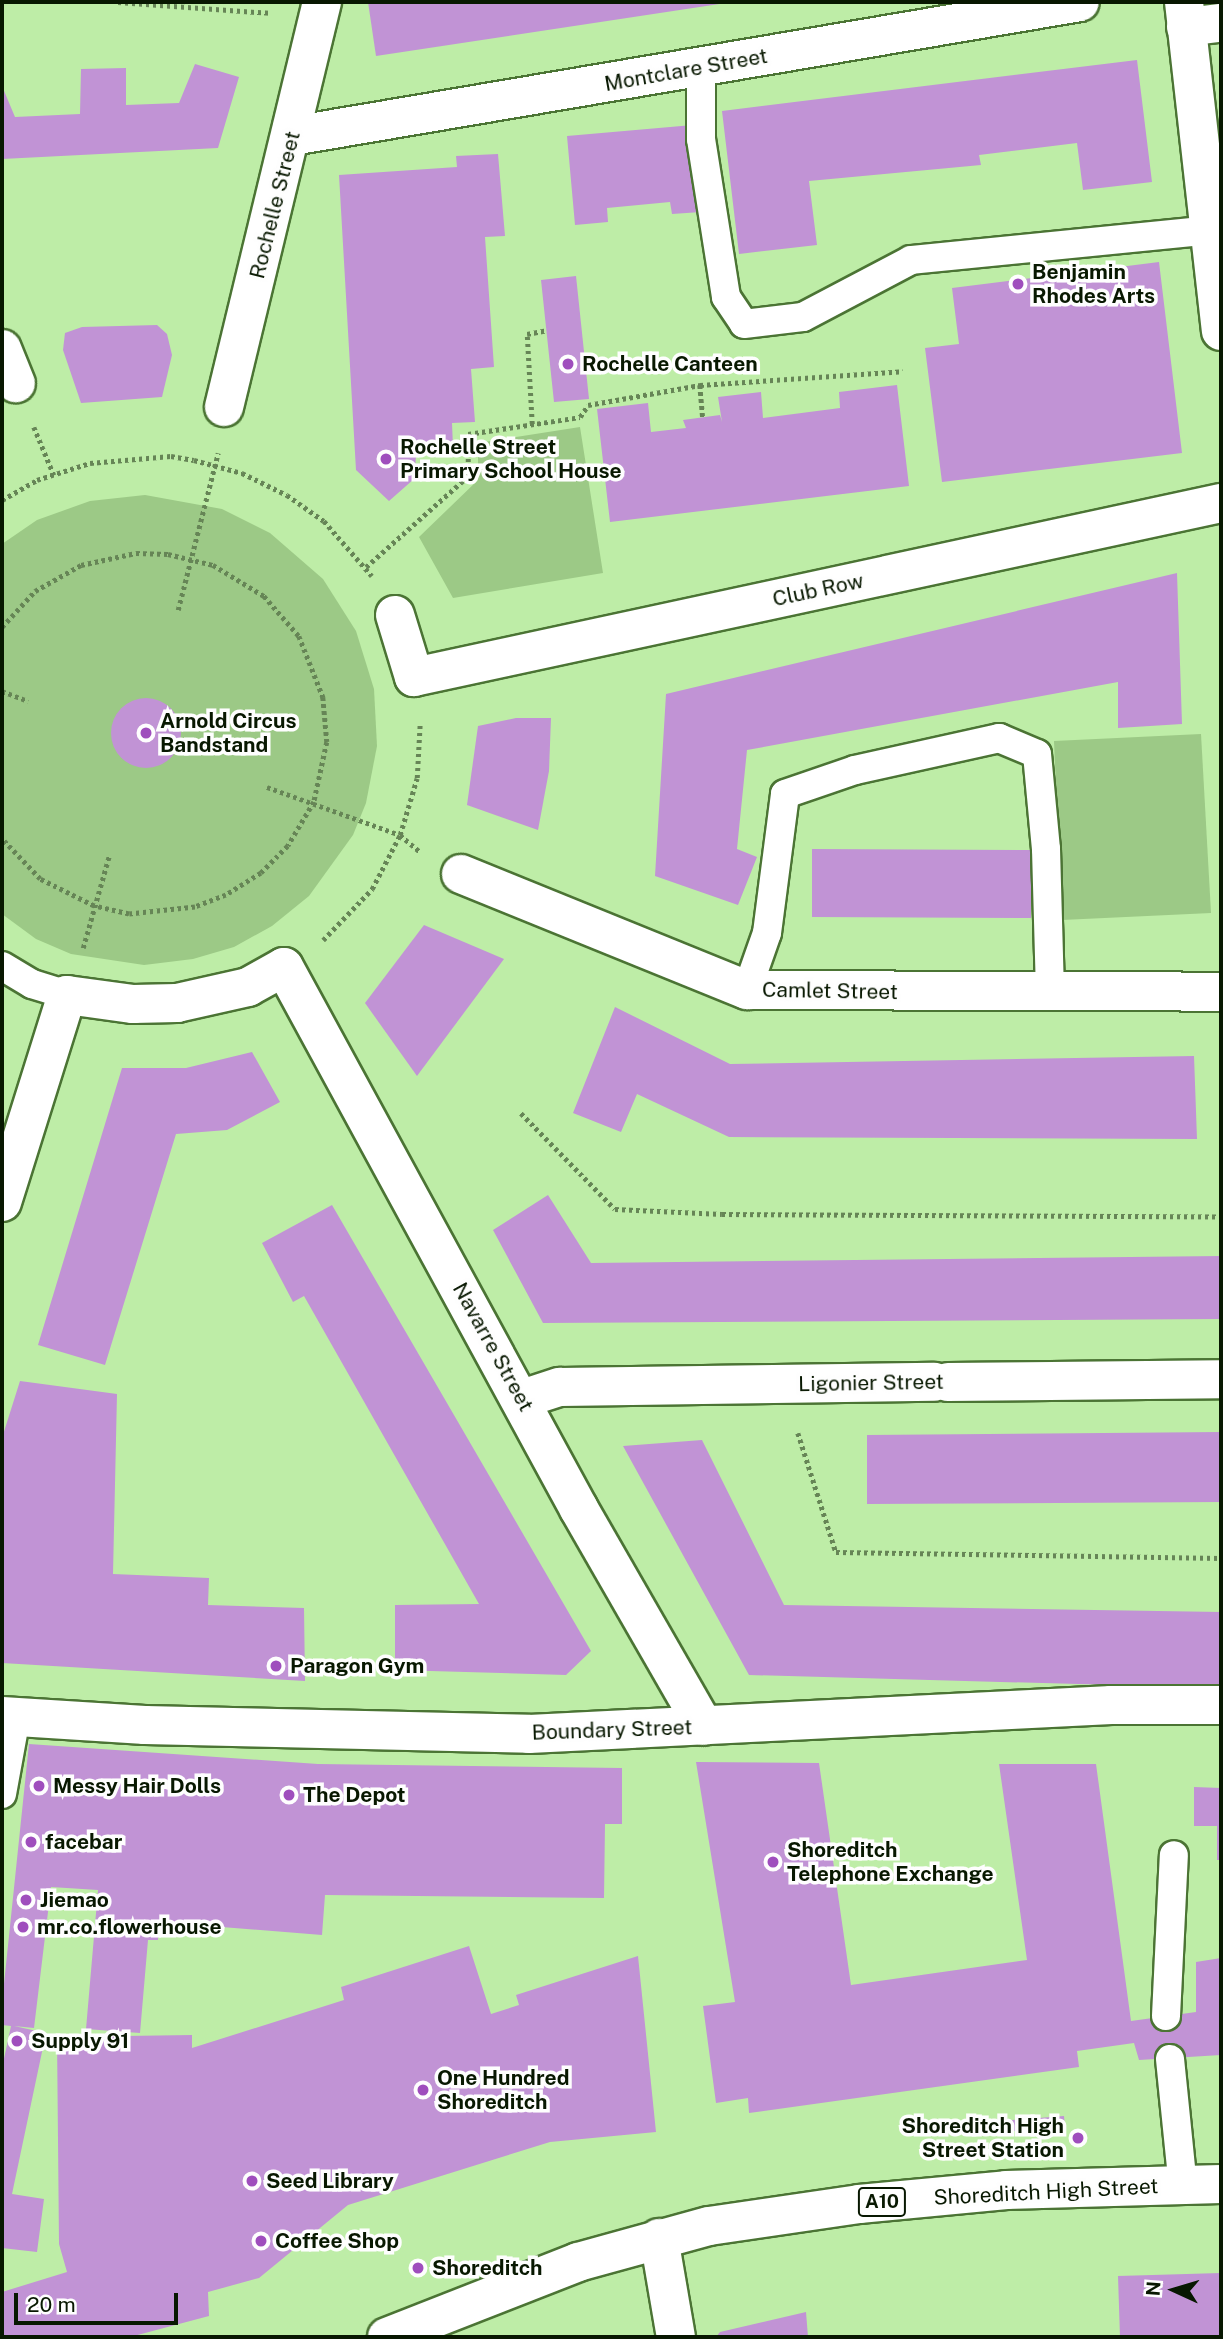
<!DOCTYPE html>
<style>
body{margin:0}
#map{position:relative;width:1223px;height:2339px;overflow:hidden;background:#beeda7;font-family:"Public Sans",sans-serif}
div>[style]{position:absolute}
[style*='--x']{left:calc(var(--x)*1px);top:calc(var(--y)*1px);width:calc(var(--w)*1px);rotate:calc(var(--a)*1deg)}
.green>*{inset:0;background:#9cc986}
.building>*{inset:0;background:#c193d5}
.round{border-radius:50%}
.path>*{height:4.5px;margin-top:-2.25px;transform-origin:0;background:repeating-linear-gradient(90deg,#668556 0 3.5px,transparent 0 7px)}
.roads{filter:drop-shadow(2px 0 #4b7434) drop-shadow(-2px 0 #4b7434) drop-shadow(0 2px #4b7434) drop-shadow(0 -2px #4b7434)}
.lane>*{height:28px;margin:-14px;padding:0 14px;transform-origin:14px;border-radius:14px;background:#fff}
.street>*{height:38px;margin:-19px;padding:0 19px;transform-origin:19px;border-radius:19px;background:#fff}
.highway>*{height:38px;margin:-19px;padding:0 19px;transform-origin:19px;border-radius:19px;background:#fff}
.dots>*{width:19px;height:19px;translate:-50% -50%;box-sizing:border-box;border:4px solid #fefefe;border-radius:50%}
span{translate:-50% -50%;white-space:nowrap;text-align:center;line-height:1.15;-webkit-text-stroke:7px #fefefe;paint-order:stroke}
.shield-label span{padding:2px 5px;background:#fefefe;border:2px solid;border-radius:5px;-webkit-text-stroke-width:0}
.shield-label{font-size:19px;color:#081801;font-weight:700}
.street-label{font-size:21px;color:#081801}
.poi-label{font-size:21px;color:#081801;font-weight:700}
.left{translate:0 -50%;text-align:left}
.right{translate:-100% -50%;text-align:right}
.frame{position:absolute;inset:0;border:4px solid #081801;pointer-events:none}
.north{position:absolute;left:1139px;top:2255px;width:70px;height:70px;-webkit-text-stroke:5px #fefefe;paint-order:stroke;rotate:274deg;font-size:19px;font-weight:700;line-height:28px;text-align:center;color:#081801}
.north::after{content:'';display:block;margin:auto;width:24px;height:32px;background:#081801;clip-path:polygon(50% 0,100% 100%,50% 72%,0 100%)}
.scale{position:absolute;left:14px;top:2293px;width:164px;height:32px;box-sizing:border-box;border:4px solid #081801;border-top:0;padding-left:9px;font-size:21px;line-height:24px;white-space:nowrap;color:#081801;-webkit-text-stroke:5px #fefefe;paint-order:stroke}
</style>
<div id="map">
<div class="green">
<div style="clip-path:polygon(580px 427px,603px 573px,453px 598px,419px 537px,478px 480px,478px 443px)"></div>
<div style="clip-path:polygon(145px 495px,222px 509px,270px 533px,323px 579px,356px 631px,374px 689px,377px 746px,366px 803px,353px 835px,309px 896px,272px 926px,234px 947px,193px 959px,144px 965px,71px 954px,36px 939px,2px 914px,2px 544px,37px 520px,90px 501px)"></div>
<div style="clip-path:polygon(1201px 734px,1211px 913px,1062px 920px,1054px 741px)"></div>
</div>
<div class="building">
<div style="clip-path:polygon(368px 2px,726px 2px,726px 3px,376px 56px)"></div>
<div style="clip-path:polygon(1137px 60px,1152px 182px,1083px 190px,1077px 143px,979px 155px,981px 165px,809px 181px,817px 245px,739px 254px,722px 111px)"></div>
<div style="clip-path:polygon(195px 64px,239px 77px,218px 148px,2px 159px,2px 86px,15px 117px,80px 114px,81px 69px,126px 68px,126px 105px,179px 103px)"></div>
<div style="clip-path:polygon(693px 125px,701px 212px,672px 214px,670px 202px,607px 208px,608px 222px,575px 225px,567px 136px)"></div>
<div style="clip-path:polygon(498px 154px,505px 236px,485px 237px,494px 367px,471px 369px,475px 422px,452px 423px,453px 447px,417px 445px,414px 479px,389px 501px,356px 470px,339px 175px,457px 167px,456px 156px)"></div>
<div style="clip-path:polygon(1159px 262px,1182px 453px,942px 482px,925px 348px,959px 344px,952px 288px)"></div>
<div style="clip-path:polygon(576px 276px,589px 399px,554px 402px,541px 280px)"></div>
<div style="clip-path:polygon(157px 325px,167px 334px,172px 355px,162px 397px,81px 403px,63px 350px,65px 333px,82px 327px)"></div>
<div style="clip-path:polygon(897px 385px,909px 486px,610px 522px,597px 409px,648px 403px,651px 432px,686px 428px,683px 420px,720px 415px,722px 422px,718px 397px,761px 392px,763px 418px,840px 408px,839px 392px)"></div>
<div style="clip-path:polygon(1177px 573px,1182px 724px,1118px 728px,1118px 682px,747px 750px,737px 849px,757px 857px,738px 905px,655px 876px,666px 694px)"></div>
<div class="round" style="left:111px;top:698px;width:70px;height:70px"></div>
<div style="clip-path:polygon(516px 718px,551px 718px,549px 771px,538px 830px,467px 805px,478px 726px)"></div>
<div style="clip-path:polygon(812px 849px,1031px 850px,1031px 918px,812px 917px)"></div>
<div style="clip-path:polygon(424px 925px,504px 959px,417px 1076px,365px 1003px)"></div>
<div style="clip-path:polygon(615px 1007px,730px 1064px,1194px 1056px,1197px 1139px,729px 1137px,637px 1094px,621px 1132px,573px 1113px)"></div>
<div style="clip-path:polygon(252px 1052px,280px 1102px,227px 1130px,176px 1134px,105px 1365px,38px 1345px,122px 1068px,186px 1068px)"></div>
<div style="clip-path:polygon(548px 1195px,591px 1263px,1221px 1256px,1221px 1319px,543px 1323px,493px 1230px)"></div>
<div style="clip-path:polygon(332px 1205px,591px 1651px,566px 1675px,395px 1670px,395px 1605px,479px 1604px,304px 1296px,293px 1302px,262px 1243px)"></div>
<div style="clip-path:polygon(20px 1381px,117px 1394px,113px 1574px,209px 1578px,208px 1605px,304px 1608px,305px 1681px,2px 1663px,2px 1438px)"></div>
<div style="clip-path:polygon(1221px 1432px,1221px 1502px,867px 1504px,867px 1435px)"></div>
<div style="clip-path:polygon(702px 1440px,784px 1605px,1221px 1612px,1221px 1688px,749px 1675px,623px 1446px)"></div>
<div style="clip-path:polygon(29px 1744px,318px 1764px,622px 1768px,622px 1824px,605px 1824px,604px 1898px,325px 1895px,322px 1935px,159px 1922px,158px 1940px,148px 1940px,140px 2033px,86px 2029px,98px 1890px,51px 1887px,34px 2028px,14px 2026px,46px 2033px,12px 2194px,44px 2199px,37px 2252px,2px 2248px,2px 2068px,11px 2026px,2px 2025px,2px 2003px)"></div>
<div style="clip-path:polygon(696px 1762px,819px 1763px,851px 1985px,1027px 1960px,999px 1764px,1096px 1764px,1131px 2021px,1196px 2012px,1196px 1962px,1221px 1958px,1221px 2055px,1139px 2060px,1134px 2043px,1077px 2051px,1079px 2067px,749px 2113px,748px 2098px,716px 2103px,703px 2006px,735px 2002px)"></div>
<div style="clip-path:polygon(1194px 1787px,1221px 1788px,1221px 1860px,1217px 1860px,1217px 1826px,1194px 1826px)"></div>
<div style="clip-path:polygon(469px 1946px,491px 2014px,519px 2005px,516px 1995px,638px 1956px,656px 2132px,550px 2142px,348px 2205px,259px 2278px,208px 2292px,209px 2316px,130px 2337px,2px 2337px,2px 2292px,67px 2272px,59px 2244px,57px 2037px,192px 2035px,192px 2048px,344px 2000px,341px 1987px)"></div>
<div style="clip-path:polygon(1064px 2116px,1065px 2128px,1013px 2131px,1012px 2120px)"></div>
<div style="clip-path:polygon(1221px 2273px,1221px 2337px,1120px 2337px,1118px 2276px)"></div>
<div style="clip-path:polygon(806px 2312px,808px 2337px,716px 2337px,720px 2332px)"></div>
</div>
<div class="path">
<div style="--x:118;--y:2;--w:152;--a:4.1"></div>
<div style="--x:700;--y:385;--w:32;--a:85"></div>
<div style="--x:532;--y:424;--w:90;--a:-93.2"></div>
<div style="--x:527;--y:334;--w:20;--a:-11"></div>
<div style="--x:34;--y:427;--w:52;--a:67.4"></div>
<div style="--x:2;--y:500;--w:40;--a:-29.7"></div>
<div style="--x:37;--y:480;--w:56;--a:-17.8"></div>
<div style="--x:90;--y:463;--w:81;--a:-4.9"></div>
<div style="--x:171;--y:456;--w:23;--a:10"></div>
<div style="--x:194;--y:460;--w:50;--a:15.2"></div>
<div style="--x:242;--y:473;--w:50;--a:26.1"></div>
<div style="--x:287;--y:495;--w:45;--a:35.1"></div>
<div style="--x:324;--y:521;--w:73;--a:48.9"></div>
<div style="--x:366;--y:567;--w:137;--a:-41.7"></div>
<div style="--x:468;--y:476;--w:42;--a:-90"></div>
<div style="--x:468;--y:434;--w:113;--a:-8.6"></div>
<div style="--x:580;--y:417;--w:14;--a:-56"></div>
<div style="--x:588;--y:405;--w:114;--a:-10.1"></div>
<div style="--x:700;--y:385;--w:203;--a:-3.9"></div>
<div style="--x:178;--y:610;--w:162;--a:-75.7"></div>
<div style="--x:2;--y:627;--w:49;--a:-47.5"></div>
<div style="--x:35;--y:591;--w:53;--a:-29.5"></div>
<div style="--x:81;--y:565;--w:56;--a:-12.3"></div>
<div style="--x:136;--y:553;--w:32;--a:2"></div>
<div style="--x:168;--y:554;--w:46;--a:13.7"></div>
<div style="--x:213;--y:565;--w:60;--a:31.3"></div>
<div style="--x:264;--y:596;--w:53;--a:48.8"></div>
<div style="--x:299;--y:636;--w:66;--a:68.5"></div>
<div style="--x:323;--y:697;--w:45;--a:84.9"></div>
<div style="--x:327;--y:742;--w:61;--a:102.2"></div>
<div style="--x:314;--y:802;--w:51;--a:120.6"></div>
<div style="--x:288;--y:846;--w:38;--a:135"></div>
<div style="--x:261;--y:873;--w:41;--a:147.8"></div>
<div style="--x:226;--y:895;--w:33;--a:159"></div>
<div style="--x:195;--y:907;--w:66;--a:173.9"></div>
<div style="--x:129;--y:914;--w:36;--a:-167"></div>
<div style="--x:94;--y:906;--w:60;--a:-153.4"></div>
<div style="--x:40;--y:879;--w:55;--a:-133.5"></div>
<div style="--x:2;--y:691;--w:28;--a:21"></div>
<div style="--x:267;--y:787;--w:141;--a:19.8"></div>
<div style="--x:400;--y:835;--w:26;--a:40"></div>
<div style="--x:323;--y:940;--w:71;--a:-46.1"></div>
<div style="--x:372;--y:889;--w:61;--a:-62.6"></div>
<div style="--x:400;--y:835;--w:59;--a:-73.4"></div>
<div style="--x:417;--y:778;--w:56;--a:-86.9"></div>
<div style="--x:83;--y:948;--w:96;--a:-74.2"></div>
<div style="--x:521;--y:1113;--w:134;--a:45.6"></div>
<div style="--x:615;--y:1209;--w:107;--a:2.7"></div>
<div style="--x:722;--y:1214;--w:499;--a:0.3"></div>
<div style="--x:798;--y:1433;--w:125;--a:72.3"></div>
<div style="--x:836;--y:1552;--w:385;--a:0.9"></div>
</div>
<div class="roads">
<div class="lane">
<div style="--x:701;--y:68;--w:71;--a:90"></div>
<div style="--x:701;--y:139;--w:160;--a:81"></div>
<div style="--x:726;--y:297;--w:32;--a:56"></div>
<div style="--x:744;--y:324;--w:59;--a:-6.8"></div>
<div style="--x:803;--y:317;--w:122;--a:-27.8"></div>
<div style="--x:911;--y:260;--w:301;--a:-5.7"></div>
<div style="--x:2;--y:966;--w:35;--a:31"></div>
<div style="--x:32;--y:984;--w:37;--a:17"></div>
<div style="--x:747;--y:990;--w:60;--a:-70.7"></div>
<div style="--x:767;--y:933;--w:140;--a:-82.6"></div>
<div style="--x:785;--y:794;--w:74;--a:-18.9"></div>
<div style="--x:855;--y:770;--w:148;--a:-12.5"></div>
<div style="--x:999;--y:738;--w:41;--a:22.8"></div>
<div style="--x:1037;--y:754;--w:95;--a:84.6"></div>
<div style="--x:1046;--y:849;--w:144;--a:88.4"></div>
<div style="--x:2;--y:1794;--w:78;--a:-79.7"></div>
<div style="--x:1166;--y:2016;--w:161;--a:-87.2"></div>
<div style="--x:1170;--y:2059;--w:129;--a:84.2"></div>
</div>
<div class="street">
<div style="--x:1184;--y:2;--w:331;--a:83.6"></div>
<div style="--x:1186;--y:27;--w:35;--a:-7"></div>
<div style="--x:292;--y:136;--w:799;--a:-9.65"></div>
<div style="--x:2;--y:349;--w:37;--a:68"></div>
<div style="--x:224;--y:407;--w:417;--a:-76.4"></div>
<div style="--x:395;--y:615;--w:65;--a:73"></div>
<div style="--x:414;--y:677;--w:826;--a:-12.17"></div>
<div style="--x:461;--y:874;--w:309;--a:22.1"></div>
<div style="--x:747;--y:990;--w:474;--a:0.2"></div>
<div style="--x:2;--y:1202;--w:217;--a:-72.6"></div>
<div style="--x:67;--y:995;--w:67;--a:7.8"></div>
<div style="--x:133;--y:1004;--w:44;--a:-1.3"></div>
<div style="--x:177;--y:1003;--w:73;--a:-12.7"></div>
<div style="--x:248;--y:987;--w:41;--a:-29.1"></div>
<div style="--x:284;--y:967;--w:617;--a:61.44"></div>
<div style="--x:579;--y:1509;--w:250;--a:60.1"></div>
<div style="--x:948;--y:1382;--w:273;--a:-0.6"></div>
<div style="--x:522;--y:1399;--w:40;--a:-18"></div>
<div style="--x:560;--y:1387;--w:374;--a:-0.8"></div>
<div style="--x:2;--y:1716;--w:143;--a:3.6"></div>
<div style="--x:145;--y:1725;--w:384;--a:1.3"></div>
<div style="--x:529;--y:1734;--w:583;--a:-2.85"></div>
<div style="--x:1111;--y:1705;--w:110;--a:0"></div>
<div style="--x:659;--y:2238;--w:100;--a:80.3"></div>
</div>
<div class="highway">
<div style="--x:387;--y:2337;--w:205;--a:-21.4"></div>
<div style="--x:578;--y:2262;--w:136;--a:-15.4"></div>
<div style="--x:709;--y:2226;--w:152;--a:-8.3"></div>
<div style="--x:859;--y:2204;--w:148;--a:-5.4"></div>
<div style="--x:1006;--y:2190;--w:215;--a:-1.6"></div>
</div>
</div>
<div class="dots">
<div style="left:1018px;top:284px;background:#9f4ebd"></div>
<div style="left:568px;top:364px;background:#9f4ebd"></div>
<div style="left:386px;top:459px;background:#9f4ebd"></div>
<div style="left:146px;top:733px;background:#9f4ebd"></div>
<div style="left:276px;top:1666px;background:#9f4ebd"></div>
<div style="left:39px;top:1786px;background:#9f4ebd"></div>
<div style="left:289px;top:1795px;background:#9f4ebd"></div>
<div style="left:31px;top:1842px;background:#9f4ebd"></div>
<div style="left:773px;top:1862px;background:#9f4ebd"></div>
<div style="left:26px;top:1900px;background:#9f4ebd"></div>
<div style="left:23px;top:1927px;background:#9f4ebd"></div>
<div style="left:17px;top:2041px;background:#9f4ebd"></div>
<div style="left:423px;top:2090px;background:#9f4ebd"></div>
<div style="left:1078px;top:2138px;background:#9f4ebd"></div>
<div style="left:252px;top:2181px;background:#9f4ebd"></div>
<div style="left:261px;top:2241px;background:#9f4ebd"></div>
<div style="left:418px;top:2268px;background:#9f4ebd"></div>
</div>
<div class="shield-label">
<span style="left:882px;top:2202px">A10</span>
</div>
<div class="street-label">
<span style="left:686px;top:70px;rotate:-10deg">Montclare Street</span>
<span style="left:275px;top:205px;rotate:-76deg">Rochelle Street</span>
<span style="left:818px;top:590px;rotate:-12deg">Club Row</span>
<span style="left:830px;top:991px;rotate:1deg">Camlet Street</span>
<span style="left:493px;top:1347px;rotate:61deg">Navarre Street</span>
<span style="left:871px;top:1383px;rotate:-1deg">Ligonier Street</span>
<span style="left:612px;top:1730px;rotate:-2deg">Boundary Street</span>
<span style="left:1046px;top:2192px;rotate:-3deg">Shoreditch High Street</span>
</div>
<div class="poi-label">
<span class="left" style="left:1032px;top:284px">Benjamin<br>Rhodes Arts</span>
<span class="left" style="left:582px;top:364px">Rochelle Canteen</span>
<span class="left" style="left:400px;top:459px">Rochelle Street<br>Primary School House</span>
<span class="left" style="left:160px;top:733px">Arnold Circus<br>Bandstand</span>
<span class="left" style="left:290px;top:1666px">Paragon Gym</span>
<span class="left" style="left:53px;top:1786px">Messy Hair Dolls</span>
<span class="left" style="left:303px;top:1795px">The Depot</span>
<span class="left" style="left:45px;top:1842px">facebar</span>
<span class="left" style="left:787px;top:1862px">Shoreditch<br>Telephone Exchange</span>
<span class="left" style="left:40px;top:1900px">Jiemao</span>
<span class="left" style="left:37px;top:1927px">mr.co.flowerhouse</span>
<span class="left" style="left:31px;top:2041px">Supply 91</span>
<span class="left" style="left:437px;top:2090px">One Hundred<br>Shoreditch</span>
<span class="right" style="left:1064px;top:2138px">Shoreditch High<br>Street Station</span>
<span class="left" style="left:266px;top:2181px">Seed Library</span>
<span class="left" style="left:275px;top:2241px">Coffee Shop</span>
<span class="left" style="left:432px;top:2268px">Shoreditch</span>
</div>
<div class="frame"></div>
<div class="north">N</div>
<div class="scale">20 m</div>
</div>
